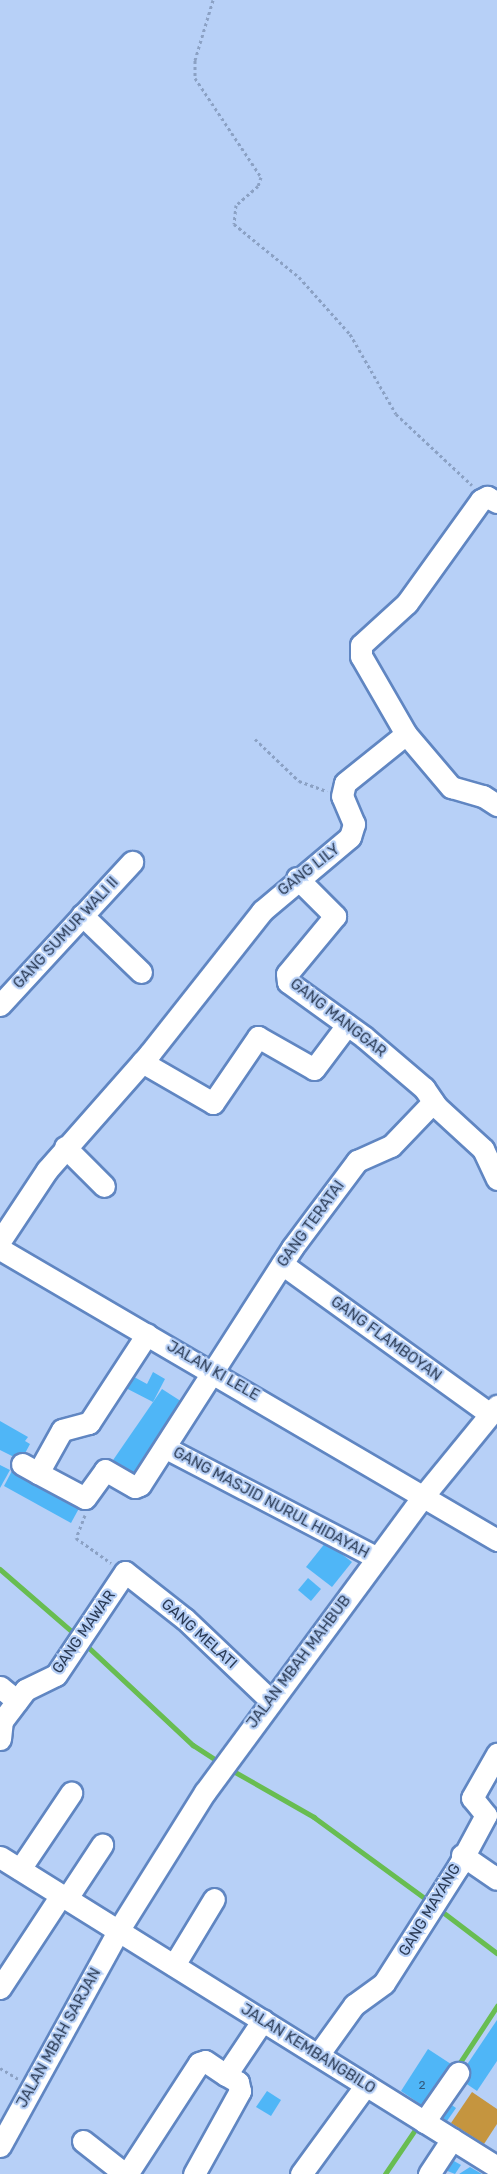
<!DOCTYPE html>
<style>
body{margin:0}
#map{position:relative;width:497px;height:2174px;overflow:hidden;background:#b7d0f7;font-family:Rubik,sans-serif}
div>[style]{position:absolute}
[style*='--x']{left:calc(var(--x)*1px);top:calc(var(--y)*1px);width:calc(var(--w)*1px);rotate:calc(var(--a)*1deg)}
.green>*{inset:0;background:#c5953f}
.stream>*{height:4.5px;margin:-2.25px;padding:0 2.25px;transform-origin:2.25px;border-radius:2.25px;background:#68bd51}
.building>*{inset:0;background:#4fb6f7}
.path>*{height:3px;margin-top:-1.5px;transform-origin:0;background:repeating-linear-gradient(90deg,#8ba1c4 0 3px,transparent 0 6px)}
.roads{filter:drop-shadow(2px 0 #6086c2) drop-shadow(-2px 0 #6086c2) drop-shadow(0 2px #6086c2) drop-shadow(0 -2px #6086c2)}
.minor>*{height:21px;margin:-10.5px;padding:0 10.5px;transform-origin:10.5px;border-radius:10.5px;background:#fff}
span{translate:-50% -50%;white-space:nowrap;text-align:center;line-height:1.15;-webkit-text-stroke:4.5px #b7d0f7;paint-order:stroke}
.number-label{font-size:12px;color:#345a7e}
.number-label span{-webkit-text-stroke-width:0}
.street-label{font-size:15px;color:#2b3b55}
</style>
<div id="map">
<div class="green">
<div style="clip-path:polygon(472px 2092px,497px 2109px,497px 2124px,484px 2144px,451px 2123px)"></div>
</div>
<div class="stream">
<div style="--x:0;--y:1569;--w:99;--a:40.9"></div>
<div style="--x:85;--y:1644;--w:148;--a:43.1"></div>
<div style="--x:193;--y:1745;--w:33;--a:33"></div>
<div style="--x:230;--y:1769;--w:97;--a:29.7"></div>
<div style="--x:314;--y:1817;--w:144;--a:36.2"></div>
<div style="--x:439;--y:1909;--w:73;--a:37.2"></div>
<div style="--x:457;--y:2067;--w:73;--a:-56.7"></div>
<div style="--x:385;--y:2174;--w:60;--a:-55.8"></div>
</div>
<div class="building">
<div style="clip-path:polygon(125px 1372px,147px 1384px,153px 1372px,165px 1379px,153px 1402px,118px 1384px)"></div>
<div style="clip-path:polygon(162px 1389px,190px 1407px,137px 1485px,109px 1466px)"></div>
<div style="clip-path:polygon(0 1421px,28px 1437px,25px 1441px,30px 1444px,23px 1457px,18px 1454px,16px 1458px,0 1450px)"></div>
<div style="clip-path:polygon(0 1465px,10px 1470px,0 1488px)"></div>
<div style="clip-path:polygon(15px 1465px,83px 1501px,71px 1523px,4px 1486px)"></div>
<div style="clip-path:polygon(326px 1542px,352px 1562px,332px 1587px,306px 1567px)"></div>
<div style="clip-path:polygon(308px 1578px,321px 1589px,311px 1601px,298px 1590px)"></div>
<div style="clip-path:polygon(497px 2020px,497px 2061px,477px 2091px,458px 2078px)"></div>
<div style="clip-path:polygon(428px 2049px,454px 2066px,426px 2108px,401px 2091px)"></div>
<div style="clip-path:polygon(267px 2091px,281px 2100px,271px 2116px,256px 2107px)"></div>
<div style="clip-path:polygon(443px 2099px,456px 2108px,447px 2121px,434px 2112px)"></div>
<div style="clip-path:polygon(447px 2157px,461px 2165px,455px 2174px,440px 2168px)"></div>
<div style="clip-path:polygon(470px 2167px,475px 2170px,482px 2174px,459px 2174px)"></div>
</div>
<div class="path">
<div style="--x:213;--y:0;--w:63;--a:106.7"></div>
<div style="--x:195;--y:60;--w:18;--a:90"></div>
<div style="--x:195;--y:78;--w:119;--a:56.3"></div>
<div style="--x:261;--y:177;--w:9;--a:108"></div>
<div style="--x:258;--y:186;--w:29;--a:139"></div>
<div style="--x:236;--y:205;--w:19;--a:96"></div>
<div style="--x:234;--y:224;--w:84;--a:39.2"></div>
<div style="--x:299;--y:277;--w:76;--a:48.2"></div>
<div style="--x:350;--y:334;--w:92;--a:60.1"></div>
<div style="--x:396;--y:414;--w:104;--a:43.1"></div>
<div style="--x:255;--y:739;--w:61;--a:43.7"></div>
<div style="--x:299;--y:781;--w:30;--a:20"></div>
<div style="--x:85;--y:1515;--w:25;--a:111"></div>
<div style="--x:76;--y:1538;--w:43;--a:35.5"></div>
<div style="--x:0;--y:2068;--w:21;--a:31"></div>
</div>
<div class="roads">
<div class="minor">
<div style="--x:406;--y:734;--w:70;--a:49.7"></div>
<div style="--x:451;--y:787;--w:33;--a:16"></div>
<div style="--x:483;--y:796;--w:17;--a:33"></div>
<div style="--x:297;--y:878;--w:54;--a:45"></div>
<div style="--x:335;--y:916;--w:75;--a:129.6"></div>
<div style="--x:287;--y:974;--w:8;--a:83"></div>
<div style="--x:288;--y:982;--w:94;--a:35.9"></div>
<div style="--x:364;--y:1037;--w:79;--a:40.4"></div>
<div style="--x:424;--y:1088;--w:22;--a:56"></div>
<div style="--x:436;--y:1106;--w:64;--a:42.5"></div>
<div style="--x:483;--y:1149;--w:33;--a:65"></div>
<div style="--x:82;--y:915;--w:82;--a:44"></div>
<div style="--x:0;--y:1005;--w:195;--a:-47.3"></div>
<div style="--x:142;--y:1062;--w:82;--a:30"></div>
<div style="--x:213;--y:1103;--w:80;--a:-55.7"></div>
<div style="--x:258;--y:1037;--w:64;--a:29.7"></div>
<div style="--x:314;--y:1069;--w:55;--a:-53.1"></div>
<div style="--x:65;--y:1147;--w:55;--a:45"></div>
<div style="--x:0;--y:1241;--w:85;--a:-56.5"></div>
<div style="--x:47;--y:1170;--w:156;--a:-48.6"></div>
<div style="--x:150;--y:1053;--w:181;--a:-51.7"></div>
<div style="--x:262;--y:911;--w:115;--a:-40.1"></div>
<div style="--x:350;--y:837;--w:14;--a:-73"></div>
<div style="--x:354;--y:824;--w:30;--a:-113"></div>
<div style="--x:342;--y:796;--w:13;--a:-77"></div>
<div style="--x:345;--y:783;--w:78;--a:-38.8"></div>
<div style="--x:406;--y:734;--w:90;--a:-120"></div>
<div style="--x:361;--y:656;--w:11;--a:-90"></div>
<div style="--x:361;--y:645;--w:62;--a:-42.4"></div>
<div style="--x:407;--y:603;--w:127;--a:-54.3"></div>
<div style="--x:481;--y:500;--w:7;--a:-27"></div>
<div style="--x:487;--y:497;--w:11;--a:27"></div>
<div style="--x:0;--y:1249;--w:576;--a:30.35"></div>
<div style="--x:282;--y:1264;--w:256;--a:35.8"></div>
<div style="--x:166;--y:1448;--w:238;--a:27.5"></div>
<div style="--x:22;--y:1464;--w:18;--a:29"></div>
<div style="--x:38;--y:1473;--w:49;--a:-60.8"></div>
<div style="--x:62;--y:1430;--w:28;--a:-15"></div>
<div style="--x:89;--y:1423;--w:106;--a:-56.9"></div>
<div style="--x:38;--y:1473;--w:53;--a:28"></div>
<div style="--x:85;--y:1498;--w:34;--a:-54"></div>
<div style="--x:105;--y:1470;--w:34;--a:30"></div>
<div style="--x:135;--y:1487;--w:5;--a:-22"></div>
<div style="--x:140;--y:1485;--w:282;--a:-57.3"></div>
<div style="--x:292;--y:1248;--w:109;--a:-53.2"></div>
<div style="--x:357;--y:1161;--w:37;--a:-24"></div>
<div style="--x:391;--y:1146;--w:61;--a:-46.3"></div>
<div style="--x:0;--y:1687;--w:22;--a:39"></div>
<div style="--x:0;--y:1739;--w:18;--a:-84"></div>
<div style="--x:2;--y:1721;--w:39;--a:-53"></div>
<div style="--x:25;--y:1690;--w:34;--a:-26"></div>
<div style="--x:56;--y:1675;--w:124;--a:-56.2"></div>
<div style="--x:125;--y:1572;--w:76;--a:38.1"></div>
<div style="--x:185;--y:1619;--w:117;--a:43.6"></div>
<div style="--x:462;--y:1855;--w:42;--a:34.4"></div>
<div style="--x:0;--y:1857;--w:586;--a:31.95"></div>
<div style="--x:20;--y:1869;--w:92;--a:-56.1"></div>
<div style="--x:67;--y:1898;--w:64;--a:-56.6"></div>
<div style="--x:174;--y:1965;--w:77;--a:-58.8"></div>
<div style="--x:0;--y:1988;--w:111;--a:-56.7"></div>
<div style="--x:318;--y:2055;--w:62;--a:-54.2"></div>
<div style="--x:354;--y:2005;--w:37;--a:-36"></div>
<div style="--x:384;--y:1983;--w:138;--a:-57.5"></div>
<div style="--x:458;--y:1867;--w:59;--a:-61.7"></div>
<div style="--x:486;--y:1815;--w:22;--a:-129"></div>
<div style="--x:472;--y:1798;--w:51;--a:-60.4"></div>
<div style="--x:424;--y:2122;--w:60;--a:-55.2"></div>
<div style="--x:83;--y:2141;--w:53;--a:38.2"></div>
<div style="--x:0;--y:2146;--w:245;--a:-61.2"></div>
<div style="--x:118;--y:1931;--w:164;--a:-58"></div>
<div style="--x:205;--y:1792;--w:370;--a:-53.6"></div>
<div style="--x:425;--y:1494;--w:114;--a:-50.7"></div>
<div style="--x:127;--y:2174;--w:132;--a:-57"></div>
<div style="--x:199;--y:2063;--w:6;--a:-18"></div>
<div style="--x:205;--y:2061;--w:25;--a:34"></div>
<div style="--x:226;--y:2075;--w:66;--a:-56.1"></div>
<div style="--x:194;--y:2174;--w:95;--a:-61"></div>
<div style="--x:240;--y:2091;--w:9;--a:-103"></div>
<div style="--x:238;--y:2082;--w:14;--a:-150"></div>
<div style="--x:301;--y:2174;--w:110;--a:-53.9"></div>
<div style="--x:429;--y:2174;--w:42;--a:-56.7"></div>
</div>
</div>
<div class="number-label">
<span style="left:422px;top:2086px">2</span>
</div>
<div class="street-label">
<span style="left:309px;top:870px;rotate:-38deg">GANG LILY</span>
<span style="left:66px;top:933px;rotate:-47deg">GANG SUMUR WALI II</span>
<span style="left:338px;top:1018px;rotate:38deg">GANG MANGGAR</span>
<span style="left:311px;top:1224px;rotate:-54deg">GANG TERATAI</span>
<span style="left:386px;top:1339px;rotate:36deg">GANG FLAMBOYAN</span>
<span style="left:213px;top:1371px;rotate:30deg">JALAN KI LELE</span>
<span style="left:271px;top:1503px;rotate:28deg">GANG MASJID NURUL HIDAYAH</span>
<span style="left:84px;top:1632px;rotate:-55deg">GANG MAWAR</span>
<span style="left:199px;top:1634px;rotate:42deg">GANG MELATI</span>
<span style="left:299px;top:1662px;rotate:-53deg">JALAN MBAH MAHBUB</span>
<span style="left:430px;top:1910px;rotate:-59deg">GANG MAYANG</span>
<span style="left:59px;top:2038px;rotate:-61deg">JALAN MBAH SARJAN</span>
<span style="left:308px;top:2049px;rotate:32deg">JALAN KEMBANGBILO</span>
</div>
</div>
